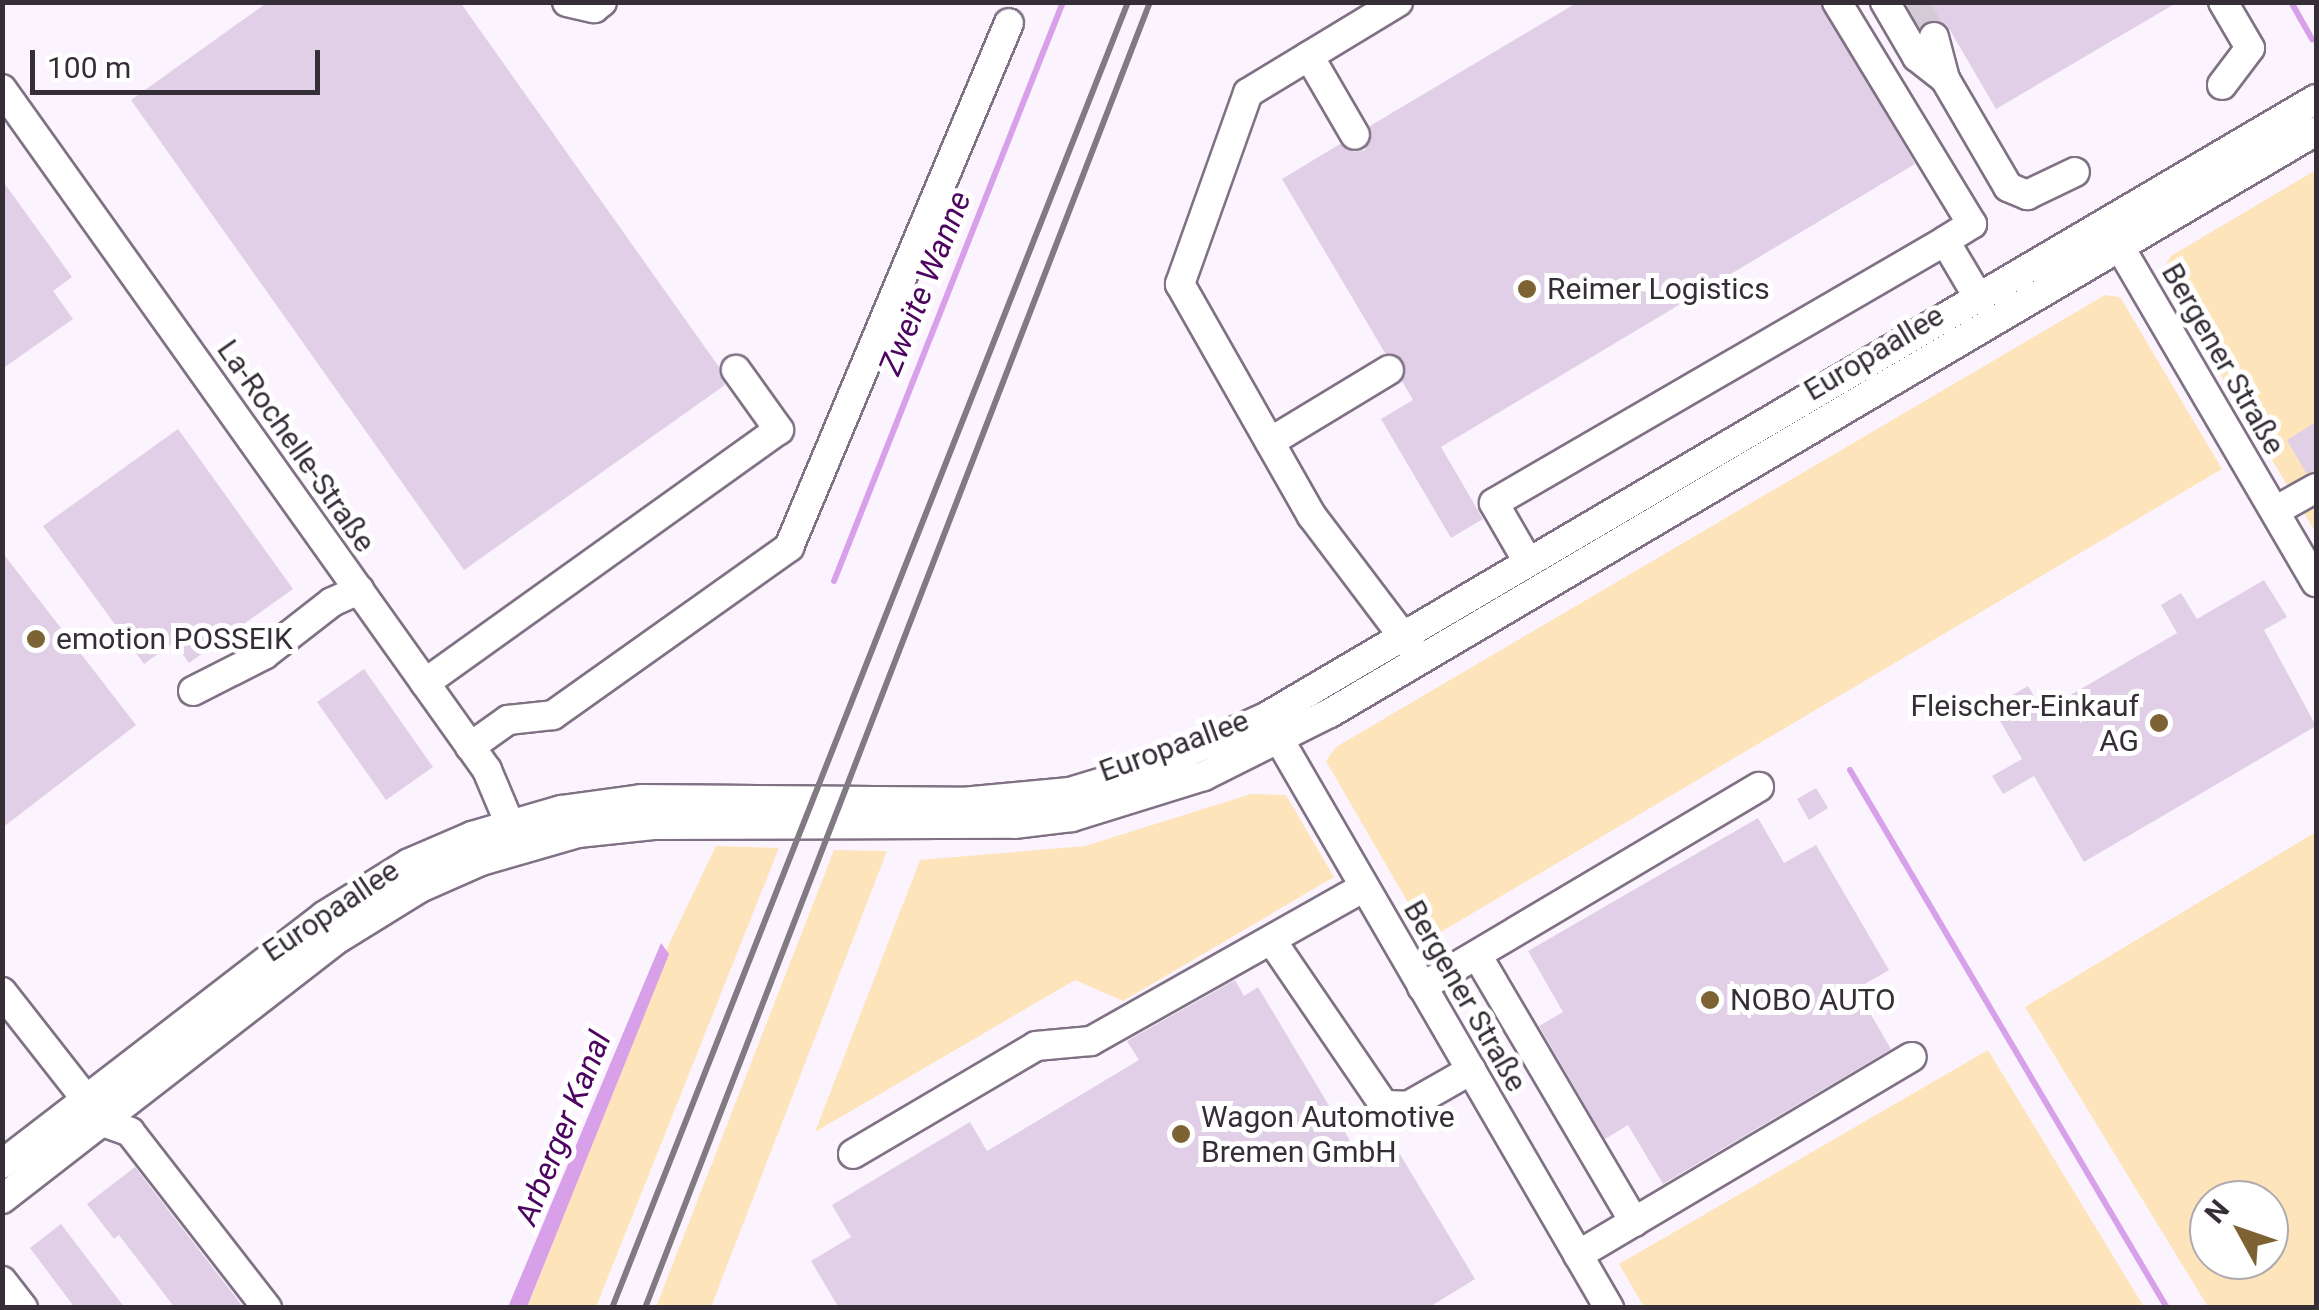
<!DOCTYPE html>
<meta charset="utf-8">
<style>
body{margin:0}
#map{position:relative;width:2319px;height:1310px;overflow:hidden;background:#fbf4fe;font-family:Roboto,sans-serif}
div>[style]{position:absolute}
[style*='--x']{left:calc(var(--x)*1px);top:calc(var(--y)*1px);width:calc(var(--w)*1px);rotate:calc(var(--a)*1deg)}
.green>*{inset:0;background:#fee4ba}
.water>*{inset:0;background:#d7a0e9}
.stream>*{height:6px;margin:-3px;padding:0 3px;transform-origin:3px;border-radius:3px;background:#d7a0e9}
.building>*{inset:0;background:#e0cfe6}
.minor-tunnel>*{height:28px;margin-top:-14px;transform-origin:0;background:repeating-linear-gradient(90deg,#d3ccd6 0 28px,transparent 0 42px)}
.roads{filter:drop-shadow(2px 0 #807185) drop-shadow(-2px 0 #807185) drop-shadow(0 2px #807185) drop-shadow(0 -2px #807185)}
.minor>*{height:28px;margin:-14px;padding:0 14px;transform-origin:14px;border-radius:14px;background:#fff}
.rail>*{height:6px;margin:-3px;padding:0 3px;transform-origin:3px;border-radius:3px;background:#817a83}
.dots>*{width:28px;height:28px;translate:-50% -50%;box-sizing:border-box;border:5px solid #fff;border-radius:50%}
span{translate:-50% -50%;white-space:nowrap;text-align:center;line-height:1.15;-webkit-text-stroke:10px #fff;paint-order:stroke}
.poi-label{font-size:30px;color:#352e37}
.left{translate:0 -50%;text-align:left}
.right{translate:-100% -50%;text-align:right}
.street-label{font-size:30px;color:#352e37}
.water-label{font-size:32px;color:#4d035f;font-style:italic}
.frame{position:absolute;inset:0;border:5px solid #352e37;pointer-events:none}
.north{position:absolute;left:2189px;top:1180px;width:100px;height:100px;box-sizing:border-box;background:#fff;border:2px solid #aeabaf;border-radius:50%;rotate:310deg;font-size:28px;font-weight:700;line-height:40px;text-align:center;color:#352e37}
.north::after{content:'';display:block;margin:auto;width:35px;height:45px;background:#7d6234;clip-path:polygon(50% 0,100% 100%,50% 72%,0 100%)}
.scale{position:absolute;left:30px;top:50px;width:290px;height:45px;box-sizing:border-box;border:5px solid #352e37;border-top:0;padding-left:12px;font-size:30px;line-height:35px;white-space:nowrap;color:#352e37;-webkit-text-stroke:8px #fff;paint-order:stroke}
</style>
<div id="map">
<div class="green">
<div style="clip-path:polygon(2316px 170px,2316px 533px,2160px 274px,2171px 256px)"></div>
<div style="clip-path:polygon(2105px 295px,2120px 297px,2222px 469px,1429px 939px,1326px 761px,1336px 747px)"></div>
<div style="clip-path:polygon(1251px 794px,1286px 795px,1334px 877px,1123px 1001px,1075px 980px,815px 1132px,920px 860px,1085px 846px)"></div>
<div style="clip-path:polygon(evenodd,2316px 832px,2316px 1307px,2208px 1307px,2025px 1007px,2316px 832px,2269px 1200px,2269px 1260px,2209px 1260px,2209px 1200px,2269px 1200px)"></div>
<div style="clip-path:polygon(716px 846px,779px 848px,596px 1307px,527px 1308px,668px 946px)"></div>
<div style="clip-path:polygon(834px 850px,887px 851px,711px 1307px,656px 1307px)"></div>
<div style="clip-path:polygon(1988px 1050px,2144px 1307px,1644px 1307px,1619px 1264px)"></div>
</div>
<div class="water">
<div style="clip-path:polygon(661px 943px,669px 954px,527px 1307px,508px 1307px)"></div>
</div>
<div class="stream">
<div style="--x:2291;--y:2;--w:43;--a:60.4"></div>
<div style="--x:834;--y:581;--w:623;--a:-68.42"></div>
<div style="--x:1850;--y:770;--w:624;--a:59.49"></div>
</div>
<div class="building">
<div style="clip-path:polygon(268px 2px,460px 2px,719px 367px,725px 385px,464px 570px,131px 100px)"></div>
<div style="clip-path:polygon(1578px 2px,1820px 2px,1915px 164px,1441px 447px,1483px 519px,1451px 538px,1381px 419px,1413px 400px,1402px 381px,1404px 362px,1385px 353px,1282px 179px,1340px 144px,1354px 152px,1365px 150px,1370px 126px)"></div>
<div style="clip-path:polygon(1906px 2px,2178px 2px,1996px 109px,1947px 25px,1931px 20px,1920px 27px)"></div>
<div style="clip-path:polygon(2px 180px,72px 277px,53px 291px,73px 319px,2px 369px)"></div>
<div style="clip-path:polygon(2316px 422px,2316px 471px,2306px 473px,2287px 440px)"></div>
<div style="clip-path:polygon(178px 429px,293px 589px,189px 663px,174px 642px,144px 664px,43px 526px)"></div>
<div style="clip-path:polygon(2px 552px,136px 725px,2px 828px)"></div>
<div style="clip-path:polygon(2264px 580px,2287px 617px,2264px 630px,2316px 726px,2084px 862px,2034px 776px,2003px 794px,1992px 776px,2022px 759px,1992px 707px,2028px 686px,2043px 711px,2177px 633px,2161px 605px,2181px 593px,2197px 619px)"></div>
<div style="clip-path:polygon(364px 669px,433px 767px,386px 800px,317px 702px)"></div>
<div style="clip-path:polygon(1816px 788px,1828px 808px,1809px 820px,1797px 799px)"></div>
<div style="clip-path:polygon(1758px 818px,1784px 863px,1816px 845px,1889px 970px,1856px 989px,1891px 1049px,1663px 1184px,1628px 1125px,1605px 1139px,1539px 1026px,1563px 1012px,1528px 951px)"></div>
<div style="clip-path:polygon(1235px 980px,1244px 996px,1258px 987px,1364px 1164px,1395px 1146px,1475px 1279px,1428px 1308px,839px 1308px,811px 1261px,851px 1237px,832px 1205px,970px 1122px,987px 1151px,1139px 1060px,1127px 1041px)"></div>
<div style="clip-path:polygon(135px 1167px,244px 1308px,175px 1308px,119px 1235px,114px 1239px,87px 1204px)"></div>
<div style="clip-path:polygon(61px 1224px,125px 1308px,75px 1308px,30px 1248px)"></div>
</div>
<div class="minor-tunnel">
<div style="--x:1914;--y:2;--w:40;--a:60.3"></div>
</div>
<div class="roads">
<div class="minor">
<div style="--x:567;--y:2;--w:28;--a:13"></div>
<div style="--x:594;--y:8;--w:10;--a:-37"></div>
<div style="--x:1398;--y:2;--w:175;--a:148.8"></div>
<div style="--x:1248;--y:93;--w:203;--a:109.6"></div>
<div style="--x:1180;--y:284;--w:267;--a:60.4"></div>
<div style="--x:1312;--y:516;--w:164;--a:52.9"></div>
<div style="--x:1837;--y:2;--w:260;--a:58.7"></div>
<div style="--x:1972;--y:224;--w:32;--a:148"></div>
<div style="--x:1885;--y:2;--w:64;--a:59.8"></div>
<div style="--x:1917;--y:57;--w:36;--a:38"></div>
<div style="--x:1945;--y:79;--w:125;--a:59.7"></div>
<div style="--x:2008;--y:187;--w:21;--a:23"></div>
<div style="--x:2027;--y:195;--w:53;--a:-25.6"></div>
<div style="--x:1934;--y:37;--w:43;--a:75.3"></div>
<div style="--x:1309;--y:56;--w:91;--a:59.8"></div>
<div style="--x:2222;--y:85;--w:46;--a:-52.9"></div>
<div style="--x:2250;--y:48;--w:53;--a:-120.4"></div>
<div style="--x:2;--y:89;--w:836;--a:54.54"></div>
<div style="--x:487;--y:770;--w:77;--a:67.1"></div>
<div style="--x:2110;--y:230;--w:408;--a:59.7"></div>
<div style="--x:1270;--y:442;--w:139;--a:-31.2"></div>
<div style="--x:2275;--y:511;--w:47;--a:-29.3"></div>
<div style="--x:1528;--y:562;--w:68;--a:-120"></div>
<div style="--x:1494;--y:503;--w:522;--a:-30.15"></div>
<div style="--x:1945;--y:241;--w:65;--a:59.5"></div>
<div style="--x:425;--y:683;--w:435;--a:-35.6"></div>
<div style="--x:779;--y:430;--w:74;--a:-125.6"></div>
<div style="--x:193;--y:691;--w:80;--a:-26.9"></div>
<div style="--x:264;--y:655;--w:86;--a:-37.9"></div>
<div style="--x:332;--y:602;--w:30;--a:-24"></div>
<div style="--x:1272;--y:727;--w:672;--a:59.88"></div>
<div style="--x:470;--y:747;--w:47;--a:-35.4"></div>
<div style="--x:508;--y:720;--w:45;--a:-6.3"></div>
<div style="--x:553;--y:715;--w:290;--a:-35.4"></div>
<div style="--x:789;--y:547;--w:568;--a:-67.23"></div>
<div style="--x:1272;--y:941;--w:199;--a:55.7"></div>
<div style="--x:1384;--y:1105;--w:24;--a:2"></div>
<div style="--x:1408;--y:1106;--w:73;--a:-29.7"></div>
<div style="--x:1477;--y:955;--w:310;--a:59.5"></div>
<div style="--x:1422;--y:987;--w:392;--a:-30.7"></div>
<div style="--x:2;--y:992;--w:152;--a:51.9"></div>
<div style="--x:103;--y:1122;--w:29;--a:20"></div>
<div style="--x:130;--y:1132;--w:223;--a:52.1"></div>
<div style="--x:853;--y:1154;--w:212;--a:-30.5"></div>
<div style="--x:1036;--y:1046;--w:55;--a:-5.2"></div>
<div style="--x:1091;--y:1041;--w:313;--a:-29.4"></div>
<div style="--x:2;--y:1164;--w:406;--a:-37.6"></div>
<div style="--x:324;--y:916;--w:100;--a:-31.9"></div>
<div style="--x:409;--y:863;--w:69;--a:-23.2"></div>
<div style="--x:472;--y:836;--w:93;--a:-16.3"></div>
<div style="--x:561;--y:810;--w:81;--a:-7.8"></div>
<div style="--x:641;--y:799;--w:321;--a:0.5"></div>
<div style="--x:962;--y:802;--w:108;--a:-5.3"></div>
<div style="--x:1070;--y:792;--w:96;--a:-16.9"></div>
<div style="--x:1162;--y:764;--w:114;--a:-24.3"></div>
<div style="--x:1266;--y:717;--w:1218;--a:-30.48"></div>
<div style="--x:2;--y:1199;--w:426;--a:-37.8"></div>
<div style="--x:339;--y:938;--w:95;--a:-31.7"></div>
<div style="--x:420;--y:888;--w:67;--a:-23.9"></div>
<div style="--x:481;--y:861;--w:101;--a:-16.1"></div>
<div style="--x:578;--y:833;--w:76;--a:-6"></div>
<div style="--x:654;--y:825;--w:360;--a:-0.2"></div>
<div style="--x:1014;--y:824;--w:58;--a:-6.9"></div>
<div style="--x:1072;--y:817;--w:138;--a:-17.3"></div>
<div style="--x:1204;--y:776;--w:141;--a:-26.6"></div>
<div style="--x:1330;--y:713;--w:1145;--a:-30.55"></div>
<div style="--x:1578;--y:1255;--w:388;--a:-30.7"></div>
<div style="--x:2;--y:1281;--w:34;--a:52"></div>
</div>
</div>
<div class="rail">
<div style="--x:612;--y:1308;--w:1404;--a:-68.44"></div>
<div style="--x:645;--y:1308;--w:1400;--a:-68.86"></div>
</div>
<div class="dots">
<div style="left:1527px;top:289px;background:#7d6234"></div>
<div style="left:36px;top:639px;background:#7d6234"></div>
<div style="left:2159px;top:723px;background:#7d6234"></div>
<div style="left:1710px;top:1000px;background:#7d6234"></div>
<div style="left:1181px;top:1134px;background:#7d6234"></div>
</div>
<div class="poi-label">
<span class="left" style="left:1547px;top:289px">Reimer Logistics</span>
<span class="left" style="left:56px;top:639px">emotion POSSEIK</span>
<span class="right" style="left:2139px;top:723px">Fleischer-Einkauf<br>AG</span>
<span class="left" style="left:1730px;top:1000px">NOBO AUTO</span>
<span class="left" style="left:1201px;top:1134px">Wagon Automotive<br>Bremen GmbH</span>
</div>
<div class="street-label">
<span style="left:1874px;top:353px;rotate:-31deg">Europaallee</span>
<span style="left:2223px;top:359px;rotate:60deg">Bergener Straße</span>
<span style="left:296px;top:446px;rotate:55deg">La-Rochelle-Straße</span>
<span style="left:1174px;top:746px;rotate:-20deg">Europaallee</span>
<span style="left:331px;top:911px;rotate:-34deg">Europaallee</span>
<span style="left:1465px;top:996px;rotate:60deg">Bergener Straße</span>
</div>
<div class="water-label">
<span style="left:925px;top:283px;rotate:-68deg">Zweite Wanne</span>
<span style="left:563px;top:1128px;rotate:-68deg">Arberger Kanal</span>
</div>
<div class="frame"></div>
<div class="north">N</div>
<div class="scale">100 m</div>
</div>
